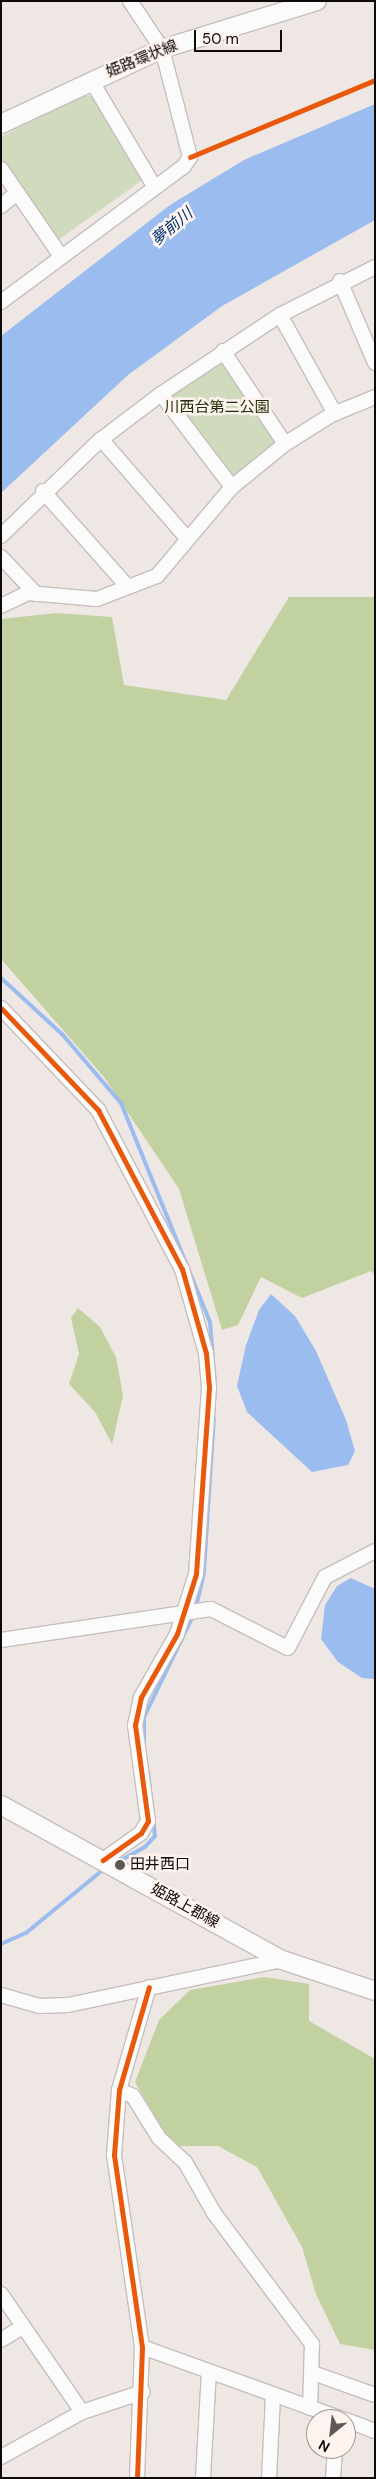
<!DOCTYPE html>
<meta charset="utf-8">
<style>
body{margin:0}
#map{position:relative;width:376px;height:2479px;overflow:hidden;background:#eee7e4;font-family:"DM Sans","Noto Sans JP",sans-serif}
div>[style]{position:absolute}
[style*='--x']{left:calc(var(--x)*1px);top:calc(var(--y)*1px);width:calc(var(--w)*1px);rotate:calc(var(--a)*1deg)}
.green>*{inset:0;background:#d0dabc}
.forest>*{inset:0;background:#c1d2a0}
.water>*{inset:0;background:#9abcef}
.stream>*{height:4px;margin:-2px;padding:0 2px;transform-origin:2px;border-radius:2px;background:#9abcef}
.roads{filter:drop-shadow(1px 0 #c5bfbd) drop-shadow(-1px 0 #c5bfbd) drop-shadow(0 1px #c5bfbd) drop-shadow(0 -1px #c5bfbd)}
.minor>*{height:14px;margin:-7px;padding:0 7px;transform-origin:7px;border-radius:7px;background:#fcfbfb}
.major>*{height:18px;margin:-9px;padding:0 9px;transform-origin:9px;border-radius:9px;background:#fcfbfb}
.cycleway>*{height:5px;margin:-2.5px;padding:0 2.5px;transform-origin:2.5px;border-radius:2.5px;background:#e8590c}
.dots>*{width:14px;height:14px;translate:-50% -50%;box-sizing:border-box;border:2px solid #fef3ee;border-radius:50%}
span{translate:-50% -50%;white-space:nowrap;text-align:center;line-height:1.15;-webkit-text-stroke:5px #fef3ee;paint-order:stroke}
.street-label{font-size:15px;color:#0f0a09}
.park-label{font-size:15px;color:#212f0a}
.poi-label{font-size:15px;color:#0f0a09}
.left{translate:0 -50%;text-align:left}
.water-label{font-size:16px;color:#003373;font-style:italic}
.frame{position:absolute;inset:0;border:2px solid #0f0a09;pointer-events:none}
.north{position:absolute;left:306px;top:2409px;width:50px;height:50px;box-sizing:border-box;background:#fef3ee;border:1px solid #9e9692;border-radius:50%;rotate:209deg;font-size:14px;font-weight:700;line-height:20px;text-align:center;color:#0f0a09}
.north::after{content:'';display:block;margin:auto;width:18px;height:22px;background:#5d5756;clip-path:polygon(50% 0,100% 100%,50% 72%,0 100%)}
.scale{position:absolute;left:194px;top:30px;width:88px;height:22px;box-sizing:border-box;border:2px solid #0f0a09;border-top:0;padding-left:6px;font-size:15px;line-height:18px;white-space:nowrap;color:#0f0a09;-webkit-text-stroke:4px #fef3ee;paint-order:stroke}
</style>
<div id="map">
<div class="green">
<div style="clip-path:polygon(79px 96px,92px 96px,144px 179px,58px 240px,1px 161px,1px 137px)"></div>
<div style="clip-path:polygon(217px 362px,226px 365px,275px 438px,274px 445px,237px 476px,230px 476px,172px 400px,173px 393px)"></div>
</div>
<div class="forest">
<div style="clip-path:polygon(289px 597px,375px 597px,375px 1275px,371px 1271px,302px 1298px,261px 1277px,238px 1325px,222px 1330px,179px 1189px,104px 1077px,1px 959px,1px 619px,57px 613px,112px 617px,124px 685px,226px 700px)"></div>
<div style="clip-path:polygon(78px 1308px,100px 1327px,116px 1357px,123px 1396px,112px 1444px,95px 1412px,69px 1384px,79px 1354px,71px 1318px)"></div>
<div style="clip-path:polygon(264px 1977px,309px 1984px,309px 2021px,375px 2059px,375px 2350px,340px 2344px,316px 2294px,302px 2247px,257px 2167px,218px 2146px,172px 2146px,135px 2082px,159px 2020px,190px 1990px)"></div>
</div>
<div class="water">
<div style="clip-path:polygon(375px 104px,375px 220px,222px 306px,128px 375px,1px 493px,1px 336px,170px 205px,244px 160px)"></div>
<div style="clip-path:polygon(271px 1294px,295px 1316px,316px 1351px,346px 1420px,355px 1451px,348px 1465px,312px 1472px,247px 1412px,237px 1386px,246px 1345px,259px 1310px)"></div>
<div style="clip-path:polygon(351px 1578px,375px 1589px,375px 1679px,362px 1678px,338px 1662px,321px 1639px,325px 1605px,337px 1586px)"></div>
</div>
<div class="stream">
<div style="--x:1;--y:978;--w:83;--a:42.6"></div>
<div style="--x:62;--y:1034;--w:91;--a:49.5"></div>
<div style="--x:121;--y:1103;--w:236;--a:67.9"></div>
<div style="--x:210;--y:1322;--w:62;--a:85.4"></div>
<div style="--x:196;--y:1607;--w:37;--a:-77"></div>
<div style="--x:204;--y:1571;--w:153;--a:-86.3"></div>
<div style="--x:144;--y:1743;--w:26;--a:-90"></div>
<div style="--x:144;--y:1717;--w:114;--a:-64.1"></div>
<div style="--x:116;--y:1863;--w:33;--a:-29"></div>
<div style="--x:145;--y:1847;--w:15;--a:-48"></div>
<div style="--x:155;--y:1836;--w:64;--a:-96.2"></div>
<div style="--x:1;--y:1944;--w:27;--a:-24"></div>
<div style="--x:26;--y:1933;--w:102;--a:-39.4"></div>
</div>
<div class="roads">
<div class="minor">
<div style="--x:91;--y:80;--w:123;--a:59.3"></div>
<div style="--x:1;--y:169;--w:104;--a:55.5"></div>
<div style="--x:1;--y:206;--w:21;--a:-39"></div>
<div style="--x:340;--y:281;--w:89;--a:66.9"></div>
<div style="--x:1;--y:302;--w:228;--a:-36.6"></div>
<div style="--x:184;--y:166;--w:11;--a:-56"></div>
<div style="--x:190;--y:157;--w:112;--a:-104.5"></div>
<div style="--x:162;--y:49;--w:58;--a:-123.7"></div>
<div style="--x:280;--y:315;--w:113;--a:60.9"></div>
<div style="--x:223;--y:351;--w:112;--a:56.3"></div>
<div style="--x:161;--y:394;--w:117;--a:52.6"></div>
<div style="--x:101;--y:439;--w:130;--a:49.1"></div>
<div style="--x:43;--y:491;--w:128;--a:48.5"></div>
<div style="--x:1;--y:536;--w:136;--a:-44.1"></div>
<div style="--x:99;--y:441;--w:78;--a:-37.2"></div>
<div style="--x:161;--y:394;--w:143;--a:-33.6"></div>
<div style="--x:280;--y:315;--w:106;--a:-26.8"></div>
<div style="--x:1;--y:557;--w:51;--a:46.6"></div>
<div style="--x:1;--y:606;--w:30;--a:-26"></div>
<div style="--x:28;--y:593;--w:69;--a:5"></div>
<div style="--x:97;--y:599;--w:64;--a:-21"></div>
<div style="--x:157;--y:576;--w:116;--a:-49.9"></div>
<div style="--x:232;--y:487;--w:68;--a:-39.1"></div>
<div style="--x:285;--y:444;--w:54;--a:-32.2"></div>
<div style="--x:331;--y:415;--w:48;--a:-22.2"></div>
<div style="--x:1;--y:1008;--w:141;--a:46.4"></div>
<div style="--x:98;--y:1110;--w:180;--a:62.2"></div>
<div style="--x:182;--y:1269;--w:87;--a:74.1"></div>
<div style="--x:206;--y:1353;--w:35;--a:85"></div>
<div style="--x:209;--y:1388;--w:186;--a:94"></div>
<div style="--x:196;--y:1574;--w:63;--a:107.6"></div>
<div style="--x:177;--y:1634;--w:73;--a:119.7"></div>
<div style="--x:141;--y:1697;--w:29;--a:102"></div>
<div style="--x:135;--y:1725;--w:97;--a:82.3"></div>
<div style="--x:148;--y:1821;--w:14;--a:120"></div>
<div style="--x:141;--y:1833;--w:47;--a:144.6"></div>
<div style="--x:1;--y:1640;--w:212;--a:-8.4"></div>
<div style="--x:211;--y:1609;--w:86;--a:26.9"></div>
<div style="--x:288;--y:1648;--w:80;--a:-62.5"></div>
<div style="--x:325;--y:1577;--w:56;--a:-27.5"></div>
<div style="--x:1;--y:1995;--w:40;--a:16"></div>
<div style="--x:39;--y:2006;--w:29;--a:-2"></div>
<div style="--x:68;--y:2005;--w:219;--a:-11.9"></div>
<div style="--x:119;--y:2090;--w:15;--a:23"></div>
<div style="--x:133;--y:2096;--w:49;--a:58.2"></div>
<div style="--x:159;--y:2138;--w:35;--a:43"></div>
<div style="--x:185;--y:2162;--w:59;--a:60.4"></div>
<div style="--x:214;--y:2213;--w:164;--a:53.2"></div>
<div style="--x:312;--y:2344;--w:64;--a:91.8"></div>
<div style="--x:1;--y:2294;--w:143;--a:55.5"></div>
<div style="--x:1;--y:2340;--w:26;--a:-31"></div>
<div style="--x:142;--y:2347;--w:213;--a:19.8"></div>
<div style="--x:313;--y:2373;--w:66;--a:19.5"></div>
<div style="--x:346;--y:2420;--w:31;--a:21"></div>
<div style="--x:1;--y:2457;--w:93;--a:-29.1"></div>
<div style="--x:82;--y:2412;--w:64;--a:-18.2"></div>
<div style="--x:137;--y:2478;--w:131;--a:-87.8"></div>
<div style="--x:142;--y:2347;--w:194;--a:-98.3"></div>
<div style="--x:114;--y:2155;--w:65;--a:-85.6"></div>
<div style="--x:119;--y:2090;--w:107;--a:-73.8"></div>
<div style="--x:203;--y:2478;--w:107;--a:-86.8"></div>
<div style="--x:269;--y:2478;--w:82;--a:-87.2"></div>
<div style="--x:333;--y:2478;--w:29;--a:-86"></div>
</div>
<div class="major">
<div style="--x:1;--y:124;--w:178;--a:-25"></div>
<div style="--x:162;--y:49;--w:162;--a:-17.2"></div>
<div style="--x:1;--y:1805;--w:321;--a:28.9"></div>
<div style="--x:282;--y:1960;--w:98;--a:18.4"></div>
</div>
</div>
<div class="cycleway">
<div style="--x:190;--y:157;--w:200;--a:-22.6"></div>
<div style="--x:1;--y:1008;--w:141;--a:46.4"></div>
<div style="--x:98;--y:1110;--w:180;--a:62.2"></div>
<div style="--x:182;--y:1269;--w:87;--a:74.1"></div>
<div style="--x:206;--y:1353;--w:35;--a:85"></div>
<div style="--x:209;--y:1388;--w:186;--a:94"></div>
<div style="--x:196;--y:1574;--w:63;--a:107.6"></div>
<div style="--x:177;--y:1634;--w:73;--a:119.7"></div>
<div style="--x:141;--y:1697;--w:29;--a:102"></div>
<div style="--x:135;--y:1725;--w:97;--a:82.3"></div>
<div style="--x:148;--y:1821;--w:14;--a:120"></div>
<div style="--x:141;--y:1833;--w:47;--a:144.6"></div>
<div style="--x:137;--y:2478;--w:131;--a:-87.8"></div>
<div style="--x:142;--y:2347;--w:194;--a:-98.3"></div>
<div style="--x:114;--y:2155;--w:65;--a:-85.6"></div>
<div style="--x:119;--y:2090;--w:107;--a:-73.8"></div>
</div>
<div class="dots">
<div style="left:120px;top:1865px;background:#5d5756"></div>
</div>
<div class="street-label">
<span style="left:142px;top:59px;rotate:-22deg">姫路環状線</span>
<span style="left:185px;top:1906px;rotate:29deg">姫路上郡線</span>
</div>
<div class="park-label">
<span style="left:217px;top:408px">川西台第二公園</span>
</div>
<div class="poi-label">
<span class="left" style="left:130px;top:1865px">田井西口</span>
</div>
<div class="water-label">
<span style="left:172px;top:227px;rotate:-40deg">夢前川</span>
</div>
<div class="frame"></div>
<div class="north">N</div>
<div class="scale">50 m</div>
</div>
